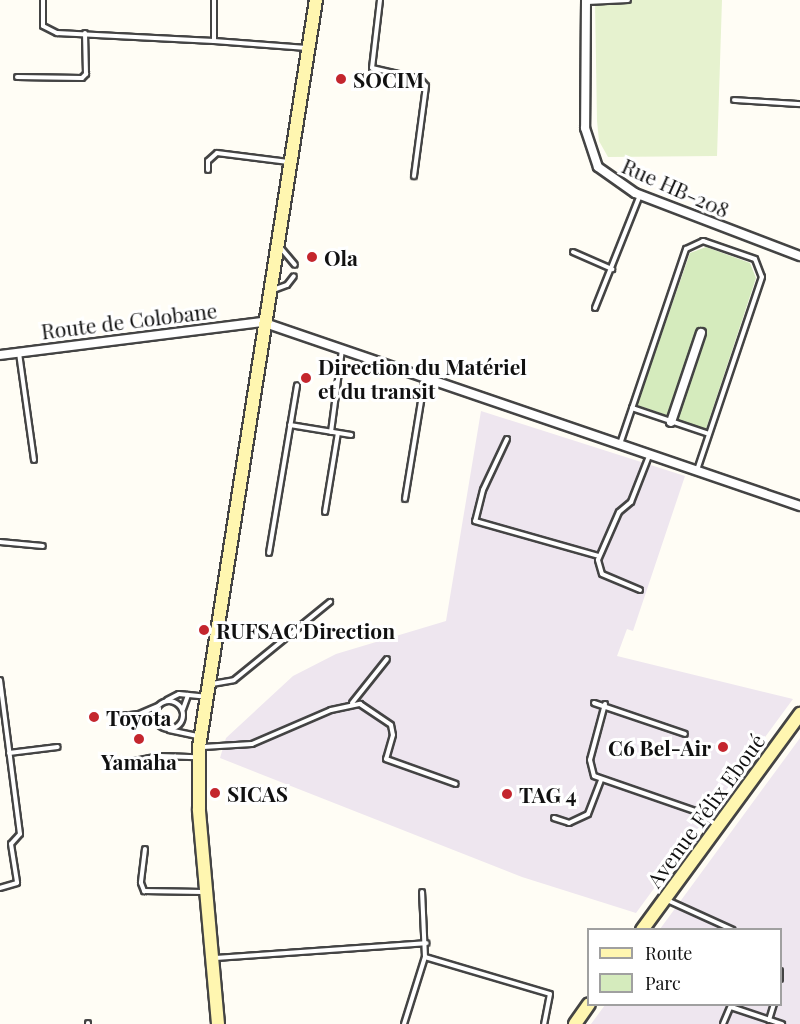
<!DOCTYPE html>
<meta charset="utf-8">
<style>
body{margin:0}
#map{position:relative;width:800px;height:1024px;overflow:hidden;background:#fffdf5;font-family:"Playfair Display",serif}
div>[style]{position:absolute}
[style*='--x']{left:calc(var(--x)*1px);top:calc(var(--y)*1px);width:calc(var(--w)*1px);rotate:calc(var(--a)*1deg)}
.industrial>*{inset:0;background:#eee6ef}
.green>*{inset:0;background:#d5ebbd}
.pitch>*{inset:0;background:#e6f2cf}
.roads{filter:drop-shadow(2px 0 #444) drop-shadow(-2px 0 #444) drop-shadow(0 2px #444) drop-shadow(0 -2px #444)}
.lane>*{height:4px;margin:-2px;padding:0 2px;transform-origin:2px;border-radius:2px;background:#fff}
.lane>.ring{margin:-2px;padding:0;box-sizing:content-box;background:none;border:4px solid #fff;border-radius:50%}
.street>*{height:8px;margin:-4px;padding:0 4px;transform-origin:4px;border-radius:4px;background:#fff}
.secondary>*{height:12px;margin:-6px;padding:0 6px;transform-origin:6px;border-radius:6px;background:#fff6b0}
.dots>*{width:16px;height:16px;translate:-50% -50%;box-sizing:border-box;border:3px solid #fff;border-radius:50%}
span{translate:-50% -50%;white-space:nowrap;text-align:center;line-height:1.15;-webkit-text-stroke:6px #fff;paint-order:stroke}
.poi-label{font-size:21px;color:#111;font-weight:700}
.left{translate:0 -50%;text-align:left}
.right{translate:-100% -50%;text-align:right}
.street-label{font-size:21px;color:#111}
.legend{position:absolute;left:587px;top:928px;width:195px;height:78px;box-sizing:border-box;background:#fff;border:2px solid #a0a0a0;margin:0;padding:8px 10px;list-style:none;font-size:18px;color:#111}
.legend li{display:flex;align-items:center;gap:12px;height:30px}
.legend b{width:30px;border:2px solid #a0a0a0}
</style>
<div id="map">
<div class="industrial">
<div style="clip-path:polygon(481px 411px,685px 476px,633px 631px,627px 629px,617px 656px,793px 699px,636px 913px,522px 877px,220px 758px,226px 738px,293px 676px,336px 654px,446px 621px)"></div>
<div style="clip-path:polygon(800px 738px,800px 1024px,591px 1024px,605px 1005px,780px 1004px,780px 930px,660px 929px)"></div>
</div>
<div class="green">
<div style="clip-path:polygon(706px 247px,750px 263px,756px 278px,706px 429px,637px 405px,690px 253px)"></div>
</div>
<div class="pitch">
<div style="clip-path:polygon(595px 0,722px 0,717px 156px,608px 157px,599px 141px,597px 121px)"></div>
</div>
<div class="roads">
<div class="lane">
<div style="--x:43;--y:0;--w:26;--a:90"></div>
<div style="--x:43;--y:26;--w:16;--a:27"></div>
<div style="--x:57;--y:33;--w:157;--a:2.9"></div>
<div style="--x:214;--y:0;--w:41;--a:90"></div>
<div style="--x:214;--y:41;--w:93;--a:4.3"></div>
<div style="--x:380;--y:0;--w:68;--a:96.7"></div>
<div style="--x:372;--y:68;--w:49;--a:12.9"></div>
<div style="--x:420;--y:79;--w:9;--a:49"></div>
<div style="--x:426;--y:86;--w:91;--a:97.6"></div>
<div style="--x:587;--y:2;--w:41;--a:-2.8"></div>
<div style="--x:17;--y:77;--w:65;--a:0.9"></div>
<div style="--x:82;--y:78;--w:6;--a:-45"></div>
<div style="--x:86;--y:74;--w:41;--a:-91.4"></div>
<div style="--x:734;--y:100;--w:66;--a:3.5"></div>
<div style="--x:208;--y:170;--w:9;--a:-90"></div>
<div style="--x:208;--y:161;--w:12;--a:-42"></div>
<div style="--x:217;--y:153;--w:72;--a:7.2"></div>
<div style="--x:280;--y:247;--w:23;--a:50"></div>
<div style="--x:573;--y:252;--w:43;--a:23.6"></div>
<div style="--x:273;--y:290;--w:15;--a:-20"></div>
<div style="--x:287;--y:285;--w:11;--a:-52"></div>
<div style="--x:595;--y:308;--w:122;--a:-68.3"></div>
<div style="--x:19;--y:353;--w:108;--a:82"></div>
<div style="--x:632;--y:408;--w:81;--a:18.7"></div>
<div style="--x:290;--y:425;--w:62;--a:9.3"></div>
<div style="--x:331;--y:432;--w:83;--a:-82.4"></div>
<div style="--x:507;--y:439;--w:56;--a:115.2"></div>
<div style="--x:483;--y:490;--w:32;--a:104"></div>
<div style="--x:475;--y:521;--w:129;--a:15.8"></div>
<div style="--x:620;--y:444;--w:206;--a:-71.3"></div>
<div style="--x:686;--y:249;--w:19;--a:-25"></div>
<div style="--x:703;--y:241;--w:55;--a:19.1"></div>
<div style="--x:755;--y:259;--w:19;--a:69"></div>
<div style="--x:762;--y:277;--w:204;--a:108.6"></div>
<div style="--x:405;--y:499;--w:124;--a:-80.7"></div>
<div style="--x:325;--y:512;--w:80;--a:-80.7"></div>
<div style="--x:0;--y:542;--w:43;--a:5.3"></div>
<div style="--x:269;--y:553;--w:170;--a:-80.5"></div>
<div style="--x:640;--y:590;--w:41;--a:-157.2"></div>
<div style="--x:602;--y:574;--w:15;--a:-106"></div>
<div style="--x:598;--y:560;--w:52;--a:-66.4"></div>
<div style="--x:619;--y:512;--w:16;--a:-40"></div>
<div style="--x:631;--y:502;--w:49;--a:-68.6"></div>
<div style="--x:0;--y:680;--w:155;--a:82.6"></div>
<div style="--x:20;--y:834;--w:13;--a:132"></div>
<div style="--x:11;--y:844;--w:39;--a:81"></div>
<div style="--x:17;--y:883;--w:18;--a:164"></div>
<div style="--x:212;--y:684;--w:22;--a:-10"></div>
<div style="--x:234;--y:680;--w:124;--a:-39.1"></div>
<div style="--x:167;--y:700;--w:13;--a:-27"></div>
<div style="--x:179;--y:694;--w:27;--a:6"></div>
<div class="ring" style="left:155px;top:701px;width:24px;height:24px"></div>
<div style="--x:352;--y:703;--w:56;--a:-51.5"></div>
<div style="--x:594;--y:703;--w:96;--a:18.8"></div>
<div style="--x:605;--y:704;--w:58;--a:105"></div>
<div style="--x:590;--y:760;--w:16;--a:76"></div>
<div style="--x:594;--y:776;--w:110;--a:19.1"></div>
<div style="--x:698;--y:812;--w:21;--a:35"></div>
<div style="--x:183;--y:709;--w:15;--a:-70"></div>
<div style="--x:140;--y:715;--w:19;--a:25"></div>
<div style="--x:118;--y:716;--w:21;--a:-5"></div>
<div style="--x:139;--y:714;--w:21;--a:-23"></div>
<div style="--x:169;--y:730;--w:29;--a:12"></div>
<div style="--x:203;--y:747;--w:49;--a:-3.5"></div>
<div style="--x:252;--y:744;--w:86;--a:-23.3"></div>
<div style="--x:331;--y:710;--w:30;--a:-12"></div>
<div style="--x:360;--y:704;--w:37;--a:34"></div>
<div style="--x:391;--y:725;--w:10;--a:79"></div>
<div style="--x:393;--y:735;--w:25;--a:106"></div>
<div style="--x:386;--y:759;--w:74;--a:19.7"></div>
<div style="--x:9;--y:753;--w:49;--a:-7"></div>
<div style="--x:115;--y:765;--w:46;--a:-11.3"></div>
<div style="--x:160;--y:756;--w:37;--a:2"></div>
<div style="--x:554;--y:818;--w:16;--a:18"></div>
<div style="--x:569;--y:823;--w:21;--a:-25"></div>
<div style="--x:588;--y:814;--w:36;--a:-69"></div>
<div style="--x:145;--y:849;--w:34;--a:97"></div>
<div style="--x:141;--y:883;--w:9;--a:69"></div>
<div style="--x:144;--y:891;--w:59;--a:1"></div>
<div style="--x:667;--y:900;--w:72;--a:24.4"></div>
<div style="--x:425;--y:957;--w:130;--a:16.5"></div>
<div style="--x:550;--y:994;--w:31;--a:101"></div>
<div style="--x:214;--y:958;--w:213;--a:-4"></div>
<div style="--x:780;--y:971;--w:8;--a:90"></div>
<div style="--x:731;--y:1007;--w:54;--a:18.4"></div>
<div style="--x:769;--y:1020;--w:17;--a:-73"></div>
<div style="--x:88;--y:1024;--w:1;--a:-90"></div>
<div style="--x:404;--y:1024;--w:70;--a:-72.6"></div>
<div style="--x:425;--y:957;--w:65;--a:-92.6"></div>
<div style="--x:723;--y:1024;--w:21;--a:-67"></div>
</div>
<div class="street">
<div style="--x:586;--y:0;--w:128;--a:90.4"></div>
<div style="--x:585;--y:128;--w:41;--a:71.6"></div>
<div style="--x:598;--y:167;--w:45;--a:35.1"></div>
<div style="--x:635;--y:193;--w:177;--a:20.9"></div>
<div style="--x:0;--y:355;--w:264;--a:-7.2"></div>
<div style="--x:262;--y:322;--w:569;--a:18.88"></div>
<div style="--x:671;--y:422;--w:94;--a:-71.4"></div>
</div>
<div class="secondary">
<div style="--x:642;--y:930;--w:268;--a:-53.8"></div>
<div style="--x:218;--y:1024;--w:216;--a:-95.1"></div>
<div style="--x:199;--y:809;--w:62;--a:-90"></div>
<div style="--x:199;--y:747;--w:756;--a:-81.1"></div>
<div style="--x:575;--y:1024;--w:24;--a:-55"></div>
</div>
</div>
<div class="dots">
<div style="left:341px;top:79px;background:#c4262e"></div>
<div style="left:312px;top:257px;background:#c4262e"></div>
<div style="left:306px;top:378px;background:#c4262e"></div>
<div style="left:204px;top:630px;background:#c4262e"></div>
<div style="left:94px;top:717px;background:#c4262e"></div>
<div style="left:139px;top:739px;background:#c4262e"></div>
<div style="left:723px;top:747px;background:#c4262e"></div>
<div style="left:215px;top:793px;background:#c4262e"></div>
<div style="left:507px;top:794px;background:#c4262e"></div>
</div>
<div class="poi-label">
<span class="left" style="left:353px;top:79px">SOCIM</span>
<span class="left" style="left:324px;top:257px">Ola</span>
<span class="left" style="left:318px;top:378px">Direction du Matériel<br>et du transit</span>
<span class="left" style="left:216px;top:630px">RUFSAC Direction</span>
<span class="left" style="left:106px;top:717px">Toyota</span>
<span class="right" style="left:711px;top:747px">C6 Bel-Air</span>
<span style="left:139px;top:761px">Yamaha</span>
<span class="left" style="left:227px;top:793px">SICAS</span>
<span class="left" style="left:519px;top:794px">TAG 4</span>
</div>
<div class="street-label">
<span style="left:676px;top:187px;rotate:24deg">Rue HB-208</span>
<span style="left:129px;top:320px;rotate:-7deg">Route de Colobane</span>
<span style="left:705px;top:810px;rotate:-54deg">Avenue Félix Eboué</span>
</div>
<ul class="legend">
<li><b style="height:8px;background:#fff6b0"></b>Route</li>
<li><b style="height:16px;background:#d5ebbd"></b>Parc</li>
</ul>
</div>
